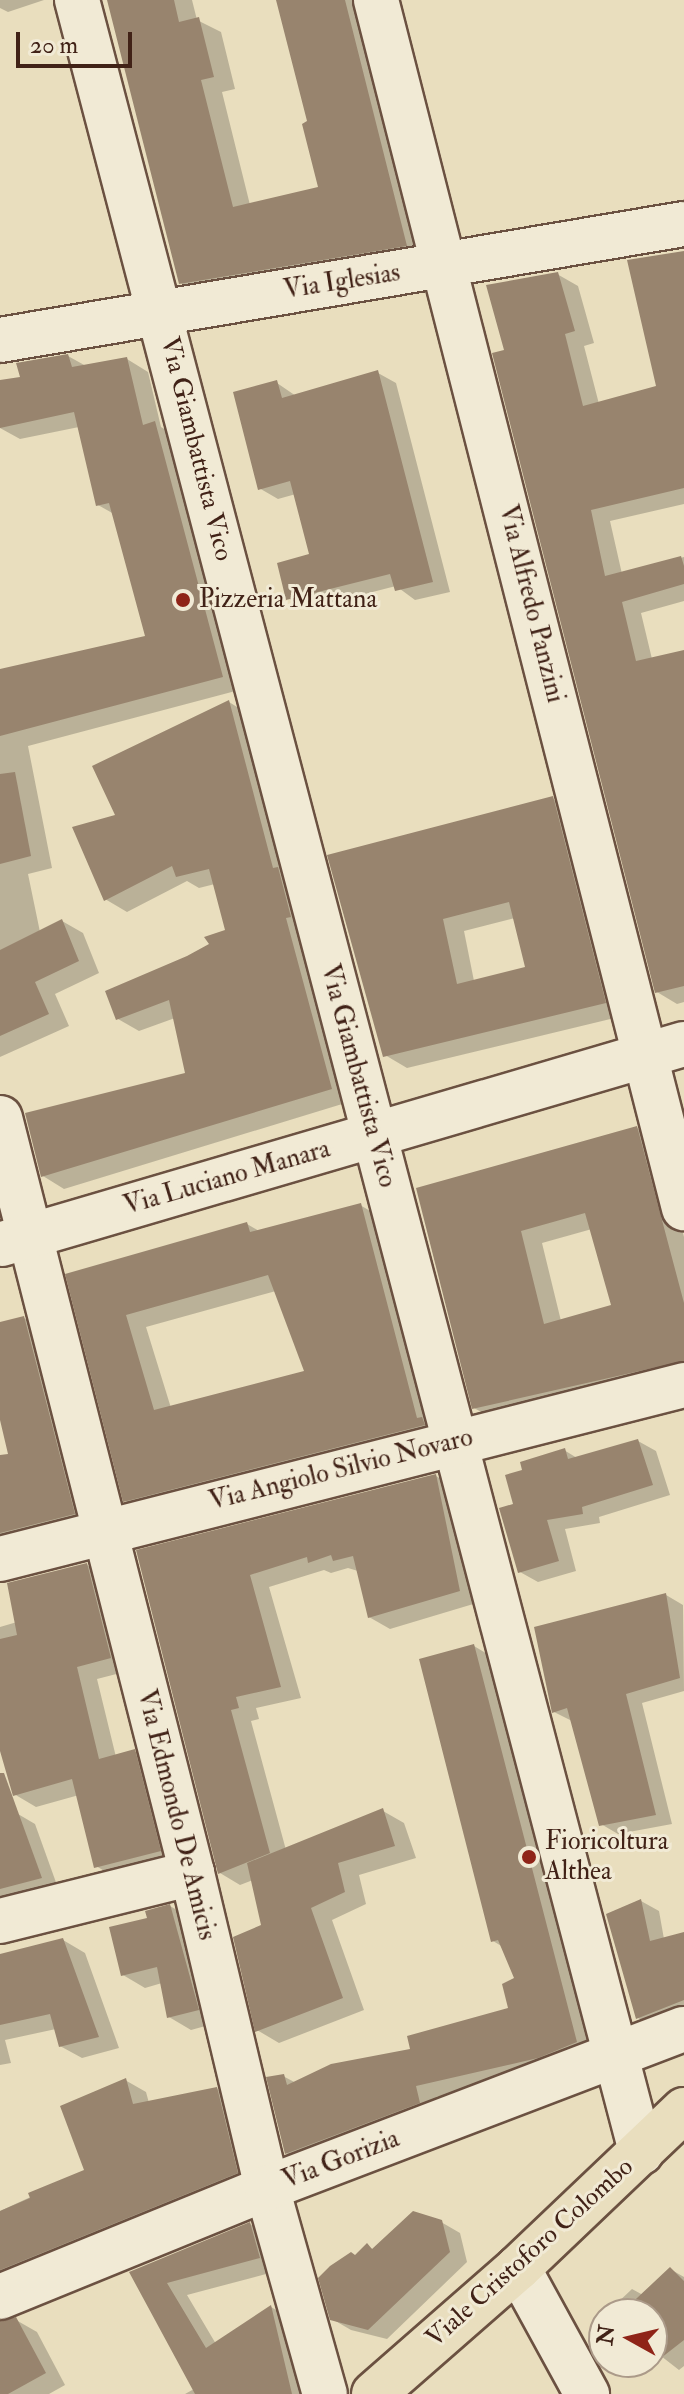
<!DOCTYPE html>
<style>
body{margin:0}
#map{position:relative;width:684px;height:2394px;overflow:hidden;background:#e9debe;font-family:"IM FELL Double Pica",serif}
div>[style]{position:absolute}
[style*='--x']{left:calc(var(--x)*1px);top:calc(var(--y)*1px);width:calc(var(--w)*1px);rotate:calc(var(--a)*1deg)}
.shadow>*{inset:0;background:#0003}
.building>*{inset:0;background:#98846e}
.roads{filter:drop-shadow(2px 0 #6b5141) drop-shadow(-2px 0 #6b5141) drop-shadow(0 2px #6b5141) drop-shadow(0 -2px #6b5141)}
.minor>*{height:44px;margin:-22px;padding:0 22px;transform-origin:22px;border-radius:22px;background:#f1ead5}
.major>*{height:44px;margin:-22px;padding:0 22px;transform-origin:22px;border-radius:22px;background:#e9debe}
.dots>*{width:22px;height:22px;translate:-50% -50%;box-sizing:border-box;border:4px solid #f1ead5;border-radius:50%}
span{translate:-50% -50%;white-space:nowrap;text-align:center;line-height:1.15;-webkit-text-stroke:6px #f1ead5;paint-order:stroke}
.street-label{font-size:26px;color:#412217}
.poi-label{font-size:26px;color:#412217}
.left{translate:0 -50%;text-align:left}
.north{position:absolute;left:588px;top:2298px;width:80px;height:80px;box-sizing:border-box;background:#f1ead5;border:2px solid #ab9a89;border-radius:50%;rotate:278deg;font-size:22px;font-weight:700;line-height:32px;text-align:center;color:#412217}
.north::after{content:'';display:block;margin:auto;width:28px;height:36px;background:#8f2418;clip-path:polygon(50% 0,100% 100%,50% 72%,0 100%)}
.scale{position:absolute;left:16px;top:32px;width:116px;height:36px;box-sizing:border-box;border:4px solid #412217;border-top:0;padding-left:10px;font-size:24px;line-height:28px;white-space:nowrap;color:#412217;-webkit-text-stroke:6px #f1ead5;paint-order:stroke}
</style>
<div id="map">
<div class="shadow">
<div style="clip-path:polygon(0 0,44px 0,8px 12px,0 8px)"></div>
<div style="clip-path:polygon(109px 0,192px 0,197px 20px,221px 32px,235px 89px,222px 92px,250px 205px,320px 188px,310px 122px,278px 0,363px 0,428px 257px,202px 296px,181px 283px)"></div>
<div style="clip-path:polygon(684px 253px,684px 504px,610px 521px,622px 574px,684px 557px,684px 601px,641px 613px,652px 659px,684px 652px,684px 1002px,677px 1004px,657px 992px,506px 351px,557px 274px,578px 286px,594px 343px,584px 346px,599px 404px,659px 387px)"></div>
<div style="clip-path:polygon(68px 356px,86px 366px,127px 359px,148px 372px,161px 427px,176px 436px,243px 689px,28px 746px,52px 868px,28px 874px,40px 932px,62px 921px,83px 933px,99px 973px,55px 994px,69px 1026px,0 1057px,0 671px,148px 638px,114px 514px,98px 505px,79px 427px,20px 439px,0 428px,0 382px,22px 378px)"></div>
<div style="clip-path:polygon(378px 373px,396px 383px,450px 592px,415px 600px,396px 586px,306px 609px,288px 598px,312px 556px,296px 494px,278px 499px,259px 488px,277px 383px,296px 396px)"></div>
<div style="clip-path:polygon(229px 702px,250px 715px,352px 1101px,64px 1189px,43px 1176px,187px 1075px,175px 1018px,139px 1031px,118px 1019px,227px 932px,215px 884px,199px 888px,187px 881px,127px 912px,105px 899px,118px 816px)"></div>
<div style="clip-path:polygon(evenodd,553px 799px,575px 811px,627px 1015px,407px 1068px,385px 1055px,329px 856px,553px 799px,515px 918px,527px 968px,474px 981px,464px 931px,515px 918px)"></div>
<div style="clip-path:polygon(evenodd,637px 1128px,659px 1140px,684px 1237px,684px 1379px,496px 1420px,474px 1408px,419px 1189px,637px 1128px,592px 1229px,613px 1306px,561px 1321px,542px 1243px,592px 1229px)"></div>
<div style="clip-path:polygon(evenodd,360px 1205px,382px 1218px,437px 1427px,147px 1513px,125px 1501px,68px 1275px,247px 1224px,259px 1231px,360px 1205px,276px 1291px,307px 1372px,171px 1408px,146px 1327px,276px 1291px)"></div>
<div style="clip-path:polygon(24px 1318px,46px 1330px,96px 1526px,0 1556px,0 1458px,10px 1455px,0 1412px,0 1324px)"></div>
<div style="clip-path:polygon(638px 1441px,656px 1451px,670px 1495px,599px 1517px,600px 1523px,565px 1529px,576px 1571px,538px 1582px,520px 1572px,515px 1505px,525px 1471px,564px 1450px,577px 1458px)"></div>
<div style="clip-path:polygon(436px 1476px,456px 1488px,480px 1602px,390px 1629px,369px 1617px,358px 1571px,348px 1568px,331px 1573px,324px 1570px,269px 1587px,301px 1698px,256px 1708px,259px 1719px,251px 1721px,286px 1850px,383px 1811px,404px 1823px,416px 1858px,359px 1875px,366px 1904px,332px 1920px,364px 2010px,279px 2043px,257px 2030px,264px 1926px,253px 1880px,240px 1885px,220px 1873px,138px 1552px)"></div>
<div style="clip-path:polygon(87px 1565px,109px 1577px,132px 1670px,97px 1679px,116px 1757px,134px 1751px,156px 1764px,181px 1863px,118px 1879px,96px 1866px,79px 1795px,36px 1807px,14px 1794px,0 1745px,0 1627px,17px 1622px)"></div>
<div style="clip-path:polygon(666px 1595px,683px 1605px,684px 1691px,642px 1703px,672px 1824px,618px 1834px,601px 1824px,572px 1721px,554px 1712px)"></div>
<div style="clip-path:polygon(474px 1646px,494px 1658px,597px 2053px,560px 2069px,436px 2097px,440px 2114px,307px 2165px,286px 2153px,283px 2076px,296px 2083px,412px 2050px,510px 2010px,516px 1979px,503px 1947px,493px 1941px)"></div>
<div style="clip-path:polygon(18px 1814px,35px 1824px,58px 1888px,0 1903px,0 1818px)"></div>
<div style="clip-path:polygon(641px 1901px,659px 1911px,664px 1939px,684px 1934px,684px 2017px,656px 2028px,638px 2018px)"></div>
<div style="clip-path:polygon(170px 1906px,192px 1919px,220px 2022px,191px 2030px,169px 2017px,162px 1983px,145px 1988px,123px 1975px,149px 1920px)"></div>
<div style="clip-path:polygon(63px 1940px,85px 1953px,119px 2048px,82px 2058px,60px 2046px,56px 2029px,5px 2040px,11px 2063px,0 2065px,0 1956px)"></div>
<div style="clip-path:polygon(125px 2080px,146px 2092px,149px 2103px,217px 2089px,238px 2101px,258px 2185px,0 2295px,0 2211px,87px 2171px)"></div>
<div style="clip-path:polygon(441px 2222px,460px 2233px,467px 2262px,387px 2339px,351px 2330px,332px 2319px,356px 2257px,367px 2246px,374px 2250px)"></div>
<div style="clip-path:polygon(250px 2224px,271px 2237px,281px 2270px,187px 2295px,216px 2344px,271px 2307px,293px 2320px,310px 2394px,185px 2394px,194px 2389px,131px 2273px)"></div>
<div style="clip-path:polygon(670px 2269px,684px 2277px,684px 2366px,679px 2370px,652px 2349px,652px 2314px,621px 2314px,614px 2306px,632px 2289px,643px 2295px)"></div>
<div style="clip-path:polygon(16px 2320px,37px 2332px,65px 2385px,49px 2394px,0 2394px,0 2323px)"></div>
</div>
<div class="building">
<div style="clip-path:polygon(107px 0,174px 0,179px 22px,199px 17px,214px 77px,201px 80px,233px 207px,318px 187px,302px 124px,307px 121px,276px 0,345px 0,407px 246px,179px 284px)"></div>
<div style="clip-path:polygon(684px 251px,684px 488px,591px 510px,605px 576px,681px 556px,684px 566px,684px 584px,622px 602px,636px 661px,684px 650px,684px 986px,655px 993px,492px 353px,504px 350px,486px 285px,558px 272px,575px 331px,565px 334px,583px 406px,656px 386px,627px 260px)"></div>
<div style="clip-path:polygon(68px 354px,72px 367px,127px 357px,143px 425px,155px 421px,223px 677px,0 736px,0 669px,145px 636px,109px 503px,96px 506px,74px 412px,0 428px,0 380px,20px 377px,16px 363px)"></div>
<div style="clip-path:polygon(378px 370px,433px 582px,395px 591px,390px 574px,286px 600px,277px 563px,309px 554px,290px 481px,258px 490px,233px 392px,277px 380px,282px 398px)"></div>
<div style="clip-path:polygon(229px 700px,273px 868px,278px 867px,291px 917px,286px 918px,332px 1089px,41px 1177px,25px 1113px,185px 1073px,169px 1000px,116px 1020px,105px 991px,187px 956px,209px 944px,204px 937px,225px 930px,209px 869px,176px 877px,172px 866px,104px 901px,72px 827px,115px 815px,92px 766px)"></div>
<div style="clip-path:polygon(15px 772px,31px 856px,0 864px,0 774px)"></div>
<div style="clip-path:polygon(evenodd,553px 796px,606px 1003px,383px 1057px,327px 855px,553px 796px,509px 902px,525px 967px,457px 984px,443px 919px,509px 902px)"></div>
<div style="clip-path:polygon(62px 919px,79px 961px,35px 982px,49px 1014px,0 1036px,0 950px)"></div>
<div style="clip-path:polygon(evenodd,637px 1126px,684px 1303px,684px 1361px,472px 1409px,416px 1188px,637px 1126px,585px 1213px,611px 1305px,544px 1324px,521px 1231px,585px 1213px)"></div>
<div style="clip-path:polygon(evenodd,361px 1203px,417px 1418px,422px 1417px,425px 1425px,123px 1502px,65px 1274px,247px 1222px,250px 1232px,361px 1203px,268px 1275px,304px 1371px,154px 1410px,126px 1315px,268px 1275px)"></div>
<div style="clip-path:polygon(24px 1316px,75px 1514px,0 1533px,0 1455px,8px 1454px,0 1420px,0 1322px)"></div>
<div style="clip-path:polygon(638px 1439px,653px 1485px,582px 1507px,583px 1514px,547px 1520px,559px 1561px,518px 1573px,499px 1508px,513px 1504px,505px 1475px,522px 1470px,520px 1462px,565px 1448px,568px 1459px)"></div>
<div style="clip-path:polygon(436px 1474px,460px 1591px,368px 1618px,353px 1556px,333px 1561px,331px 1555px,308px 1563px,307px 1557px,250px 1575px,281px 1687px,236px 1697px,239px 1708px,231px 1710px,270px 1853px,218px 1874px,136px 1550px)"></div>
<div style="clip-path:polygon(87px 1563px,111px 1658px,77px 1667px,99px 1759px,135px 1749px,161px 1851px,94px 1868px,72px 1779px,13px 1796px,0 1751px,0 1639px,17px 1635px,7px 1583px)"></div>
<div style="clip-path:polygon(666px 1593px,680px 1678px,626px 1694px,656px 1815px,599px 1826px,567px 1708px,552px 1713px,534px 1627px)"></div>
<div style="clip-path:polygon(474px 1644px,577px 2042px,538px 2058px,416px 2086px,420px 2103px,285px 2154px,266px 2077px,284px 2074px,287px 2085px,331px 2064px,410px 2049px,407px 2036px,508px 2008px,502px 1984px,514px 1978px,498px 1940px,491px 1942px,419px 1659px)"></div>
<div style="clip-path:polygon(0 1773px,4px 1773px,42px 1878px,0 1889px)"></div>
<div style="clip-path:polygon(383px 1808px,395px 1846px,338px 1863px,345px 1892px,311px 1908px,343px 1998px,255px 2032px,233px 1937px,261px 1925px,247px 1863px)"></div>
<div style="clip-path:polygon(641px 1899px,650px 1941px,684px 1932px,684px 2000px,636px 2019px,606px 1914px)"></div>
<div style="clip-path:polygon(170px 1904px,199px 2010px,167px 2018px,157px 1967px,121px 1976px,109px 1927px,147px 1918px,145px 1911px)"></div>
<div style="clip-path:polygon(63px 1938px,99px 2037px,59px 2047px,50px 2014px,0 2025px,0 1954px)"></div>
<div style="clip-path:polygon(126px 2078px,133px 2104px,217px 2087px,238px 2173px,0 2270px,0 2211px,30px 2198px,28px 2193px,84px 2170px,60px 2106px)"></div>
<div style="clip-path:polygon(413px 2211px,442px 2220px,450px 2252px,368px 2330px,330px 2320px,318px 2278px,330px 2266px,351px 2252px,355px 2255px,367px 2243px,372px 2249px)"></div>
<div style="clip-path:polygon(250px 2222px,260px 2258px,167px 2283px,206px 2348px,271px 2305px,292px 2394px,195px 2394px,129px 2272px)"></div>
<div style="clip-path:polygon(670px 2267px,684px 2281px,684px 2340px,652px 2365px,652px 2314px,620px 2314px)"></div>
<div style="clip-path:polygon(16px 2317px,46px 2373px,8px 2394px,0 2394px,0 2321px)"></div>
</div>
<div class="roads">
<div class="minor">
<div style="--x:77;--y:0;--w:2225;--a:75.31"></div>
<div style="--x:376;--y:0;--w:1247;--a:75.7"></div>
<div style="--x:0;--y:340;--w:694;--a:-9.63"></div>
<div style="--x:0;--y:1118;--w:779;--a:75.73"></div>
<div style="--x:192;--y:1873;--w:324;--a:76.6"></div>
<div style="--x:267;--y:2188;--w:214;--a:74.3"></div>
<div style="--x:2;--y:1244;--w:711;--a:-16.34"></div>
<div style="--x:0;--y:1559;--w:706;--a:-14.27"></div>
<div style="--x:0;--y:1921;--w:198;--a:-14"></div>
<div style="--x:518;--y:2268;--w:144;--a:61.3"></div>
<div style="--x:0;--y:2297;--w:288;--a:-22.2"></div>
<div style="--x:267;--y:2188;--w:446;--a:-20.9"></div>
</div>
<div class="major">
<div style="--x:374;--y:2394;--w:191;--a:-41.2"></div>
<div style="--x:518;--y:2268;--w:229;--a:-43.6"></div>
</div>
</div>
<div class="dots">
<div style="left:183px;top:600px;background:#8f2418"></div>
<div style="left:529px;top:1857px;background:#8f2418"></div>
</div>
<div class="street-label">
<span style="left:342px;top:282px;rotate:-9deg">Via Iglesias</span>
<span style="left:196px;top:449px;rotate:76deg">Via Giambattista Vico</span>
<span style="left:531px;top:604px;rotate:76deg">Via Alfredo Panzini</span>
<span style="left:358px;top:1076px;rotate:75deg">Via Giambattista Vico</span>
<span style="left:227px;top:1178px;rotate:-16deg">Via Luciano Manara</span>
<span style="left:341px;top:1470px;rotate:-14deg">Via Angiolo Silvio Novaro</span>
<span style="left:176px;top:1815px;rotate:76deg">Via Edmondo De Amicis</span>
<span style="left:341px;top:2160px;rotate:-21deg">Via Gorizia</span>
<span style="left:530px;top:2253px;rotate:-42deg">Viale Cristoforo Colombo</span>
</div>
<div class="poi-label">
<span class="left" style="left:199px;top:600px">Pizzeria Mattana</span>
<span class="left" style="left:545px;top:1857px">Fioricoltura<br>Althea</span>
</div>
<div class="north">N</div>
<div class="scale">20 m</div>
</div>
